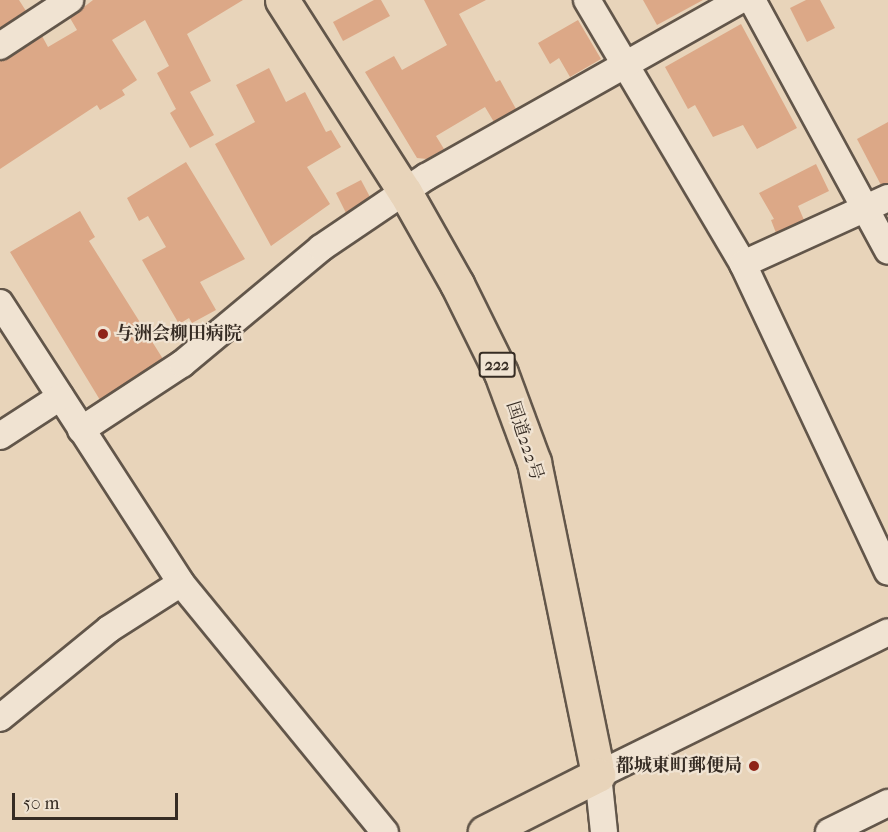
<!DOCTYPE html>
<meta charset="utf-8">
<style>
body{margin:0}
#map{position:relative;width:888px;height:832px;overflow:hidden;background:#e8d4ba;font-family:"IM FELL French Canon","Noto Serif JP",serif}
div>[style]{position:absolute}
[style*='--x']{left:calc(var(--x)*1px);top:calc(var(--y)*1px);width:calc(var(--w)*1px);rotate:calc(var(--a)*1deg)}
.building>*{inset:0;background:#dca887}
.roads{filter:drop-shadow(2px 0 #62564a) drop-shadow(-2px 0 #62564a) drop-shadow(0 2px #62564a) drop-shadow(0 -2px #62564a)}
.minor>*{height:26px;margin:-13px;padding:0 13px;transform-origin:13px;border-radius:13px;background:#f0e3d2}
.highway>*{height:33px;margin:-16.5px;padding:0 16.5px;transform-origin:16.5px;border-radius:16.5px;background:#e8d4ba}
.dots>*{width:16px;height:16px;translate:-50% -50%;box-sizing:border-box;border:3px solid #f0e3d2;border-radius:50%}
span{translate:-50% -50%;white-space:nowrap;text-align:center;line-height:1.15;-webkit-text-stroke:4.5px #f0e3d2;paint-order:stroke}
.shield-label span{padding:2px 4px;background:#f0e3d2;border:2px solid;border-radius:4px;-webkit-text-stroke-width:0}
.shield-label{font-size:16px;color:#362c24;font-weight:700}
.poi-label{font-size:18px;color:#362c24;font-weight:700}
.left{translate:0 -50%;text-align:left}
.right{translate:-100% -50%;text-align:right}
.street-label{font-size:18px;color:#362c24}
.scale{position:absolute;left:12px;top:793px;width:166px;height:27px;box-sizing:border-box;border:3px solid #362c24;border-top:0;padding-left:8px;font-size:18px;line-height:21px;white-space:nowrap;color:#362c24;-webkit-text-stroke:4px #f0e3d2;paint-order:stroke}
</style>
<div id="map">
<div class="building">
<div style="clip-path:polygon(0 0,19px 0,26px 11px,0 28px)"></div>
<div style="clip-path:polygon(93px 0,243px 0,187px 34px,211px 81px,190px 92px,214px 135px,190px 148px,170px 113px,176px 109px,157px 73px,169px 66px,145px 20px,112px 40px,137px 80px,122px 90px,125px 95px,100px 110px,97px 105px,0 169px,0 61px,42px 36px,48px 47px,77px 30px,70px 18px)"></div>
<div style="clip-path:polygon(374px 0,381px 0,390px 16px,343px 41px,333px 22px)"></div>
<div style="clip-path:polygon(424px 0,486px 0,459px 14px,496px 82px,500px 80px,516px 109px,494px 122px,485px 107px,436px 136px,444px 149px,427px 159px,417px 158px,365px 72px,394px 56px,402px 70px,447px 45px)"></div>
<div style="clip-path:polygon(643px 0,703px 0,657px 25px)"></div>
<div style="clip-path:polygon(806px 0,820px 0,835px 28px,807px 42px,790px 8px)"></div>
<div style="clip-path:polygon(578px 20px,601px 59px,570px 77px,559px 58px,550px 64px,538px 43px)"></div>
<div style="clip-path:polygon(741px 24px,797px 128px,757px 149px,743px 125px,713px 137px,695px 105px,688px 109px,665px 67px)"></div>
<div style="clip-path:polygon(269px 68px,286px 102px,305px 92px,326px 132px,331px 130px,341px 147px,307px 167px,330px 204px,271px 246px,215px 144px,255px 122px,236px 85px)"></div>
<div style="clip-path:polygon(888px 122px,888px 183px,881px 185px,857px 139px)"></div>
<div style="clip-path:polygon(186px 162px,245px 259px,200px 282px,216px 310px,192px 323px,189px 318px,179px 324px,142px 260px,166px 247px,148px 216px,139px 221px,127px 198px)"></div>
<div style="clip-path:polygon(816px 164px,829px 191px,798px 206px,804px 220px,776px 233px,771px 220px,774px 219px,759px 193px)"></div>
<div style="clip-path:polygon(361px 180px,370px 197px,346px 213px,336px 193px)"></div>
<div style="clip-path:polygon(80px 211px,95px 237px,89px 241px,163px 359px,100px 400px,10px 252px)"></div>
</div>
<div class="roads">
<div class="minor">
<div style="--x:587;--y:0;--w:307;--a:59.4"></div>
<div style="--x:743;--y:264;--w:340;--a:64.8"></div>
<div style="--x:752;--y:0;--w:285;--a:61.5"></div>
<div style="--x:0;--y:46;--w:84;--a:-33.3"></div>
<div style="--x:743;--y:264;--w:159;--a:-24.5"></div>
<div style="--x:0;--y:303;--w:333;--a:57.1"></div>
<div style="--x:181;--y:583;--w:322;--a:50.7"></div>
<div style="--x:81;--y:430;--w:121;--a:-33.2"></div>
<div style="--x:182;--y:364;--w:181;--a:-39.8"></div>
<div style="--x:321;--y:248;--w:127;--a:-34.1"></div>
<div style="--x:426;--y:177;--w:360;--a:-29.4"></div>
<div style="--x:0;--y:436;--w:72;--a:-33"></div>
<div style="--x:0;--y:718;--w:141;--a:-39.2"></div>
<div style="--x:109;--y:629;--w:85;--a:-32.6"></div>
<div style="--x:604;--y:832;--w:57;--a:-96"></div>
<div style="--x:598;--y:775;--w:323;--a:-26.2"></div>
<div style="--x:829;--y:832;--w:66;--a:-26.2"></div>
</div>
<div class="highway">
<div style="--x:282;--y:0;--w:228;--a:57.4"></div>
<div style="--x:405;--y:192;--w:106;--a:60.5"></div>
<div style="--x:457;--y:284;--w:99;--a:63.7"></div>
<div style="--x:501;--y:373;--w:95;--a:69.7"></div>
<div style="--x:534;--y:462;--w:319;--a:78.4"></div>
<div style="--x:598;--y:775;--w:127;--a:153.2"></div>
</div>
</div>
<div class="dots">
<div style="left:103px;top:334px;background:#8f2418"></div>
<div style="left:754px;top:766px;background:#8f2418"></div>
</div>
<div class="shield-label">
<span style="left:497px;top:365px">222</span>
</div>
<div class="poi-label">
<span class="left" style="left:116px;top:334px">与洲会柳田病院</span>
<span class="right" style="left:742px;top:766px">都城東町郵便局</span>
</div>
<div class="street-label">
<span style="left:524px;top:441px;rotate:72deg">国道222号</span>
</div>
<div class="scale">50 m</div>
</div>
